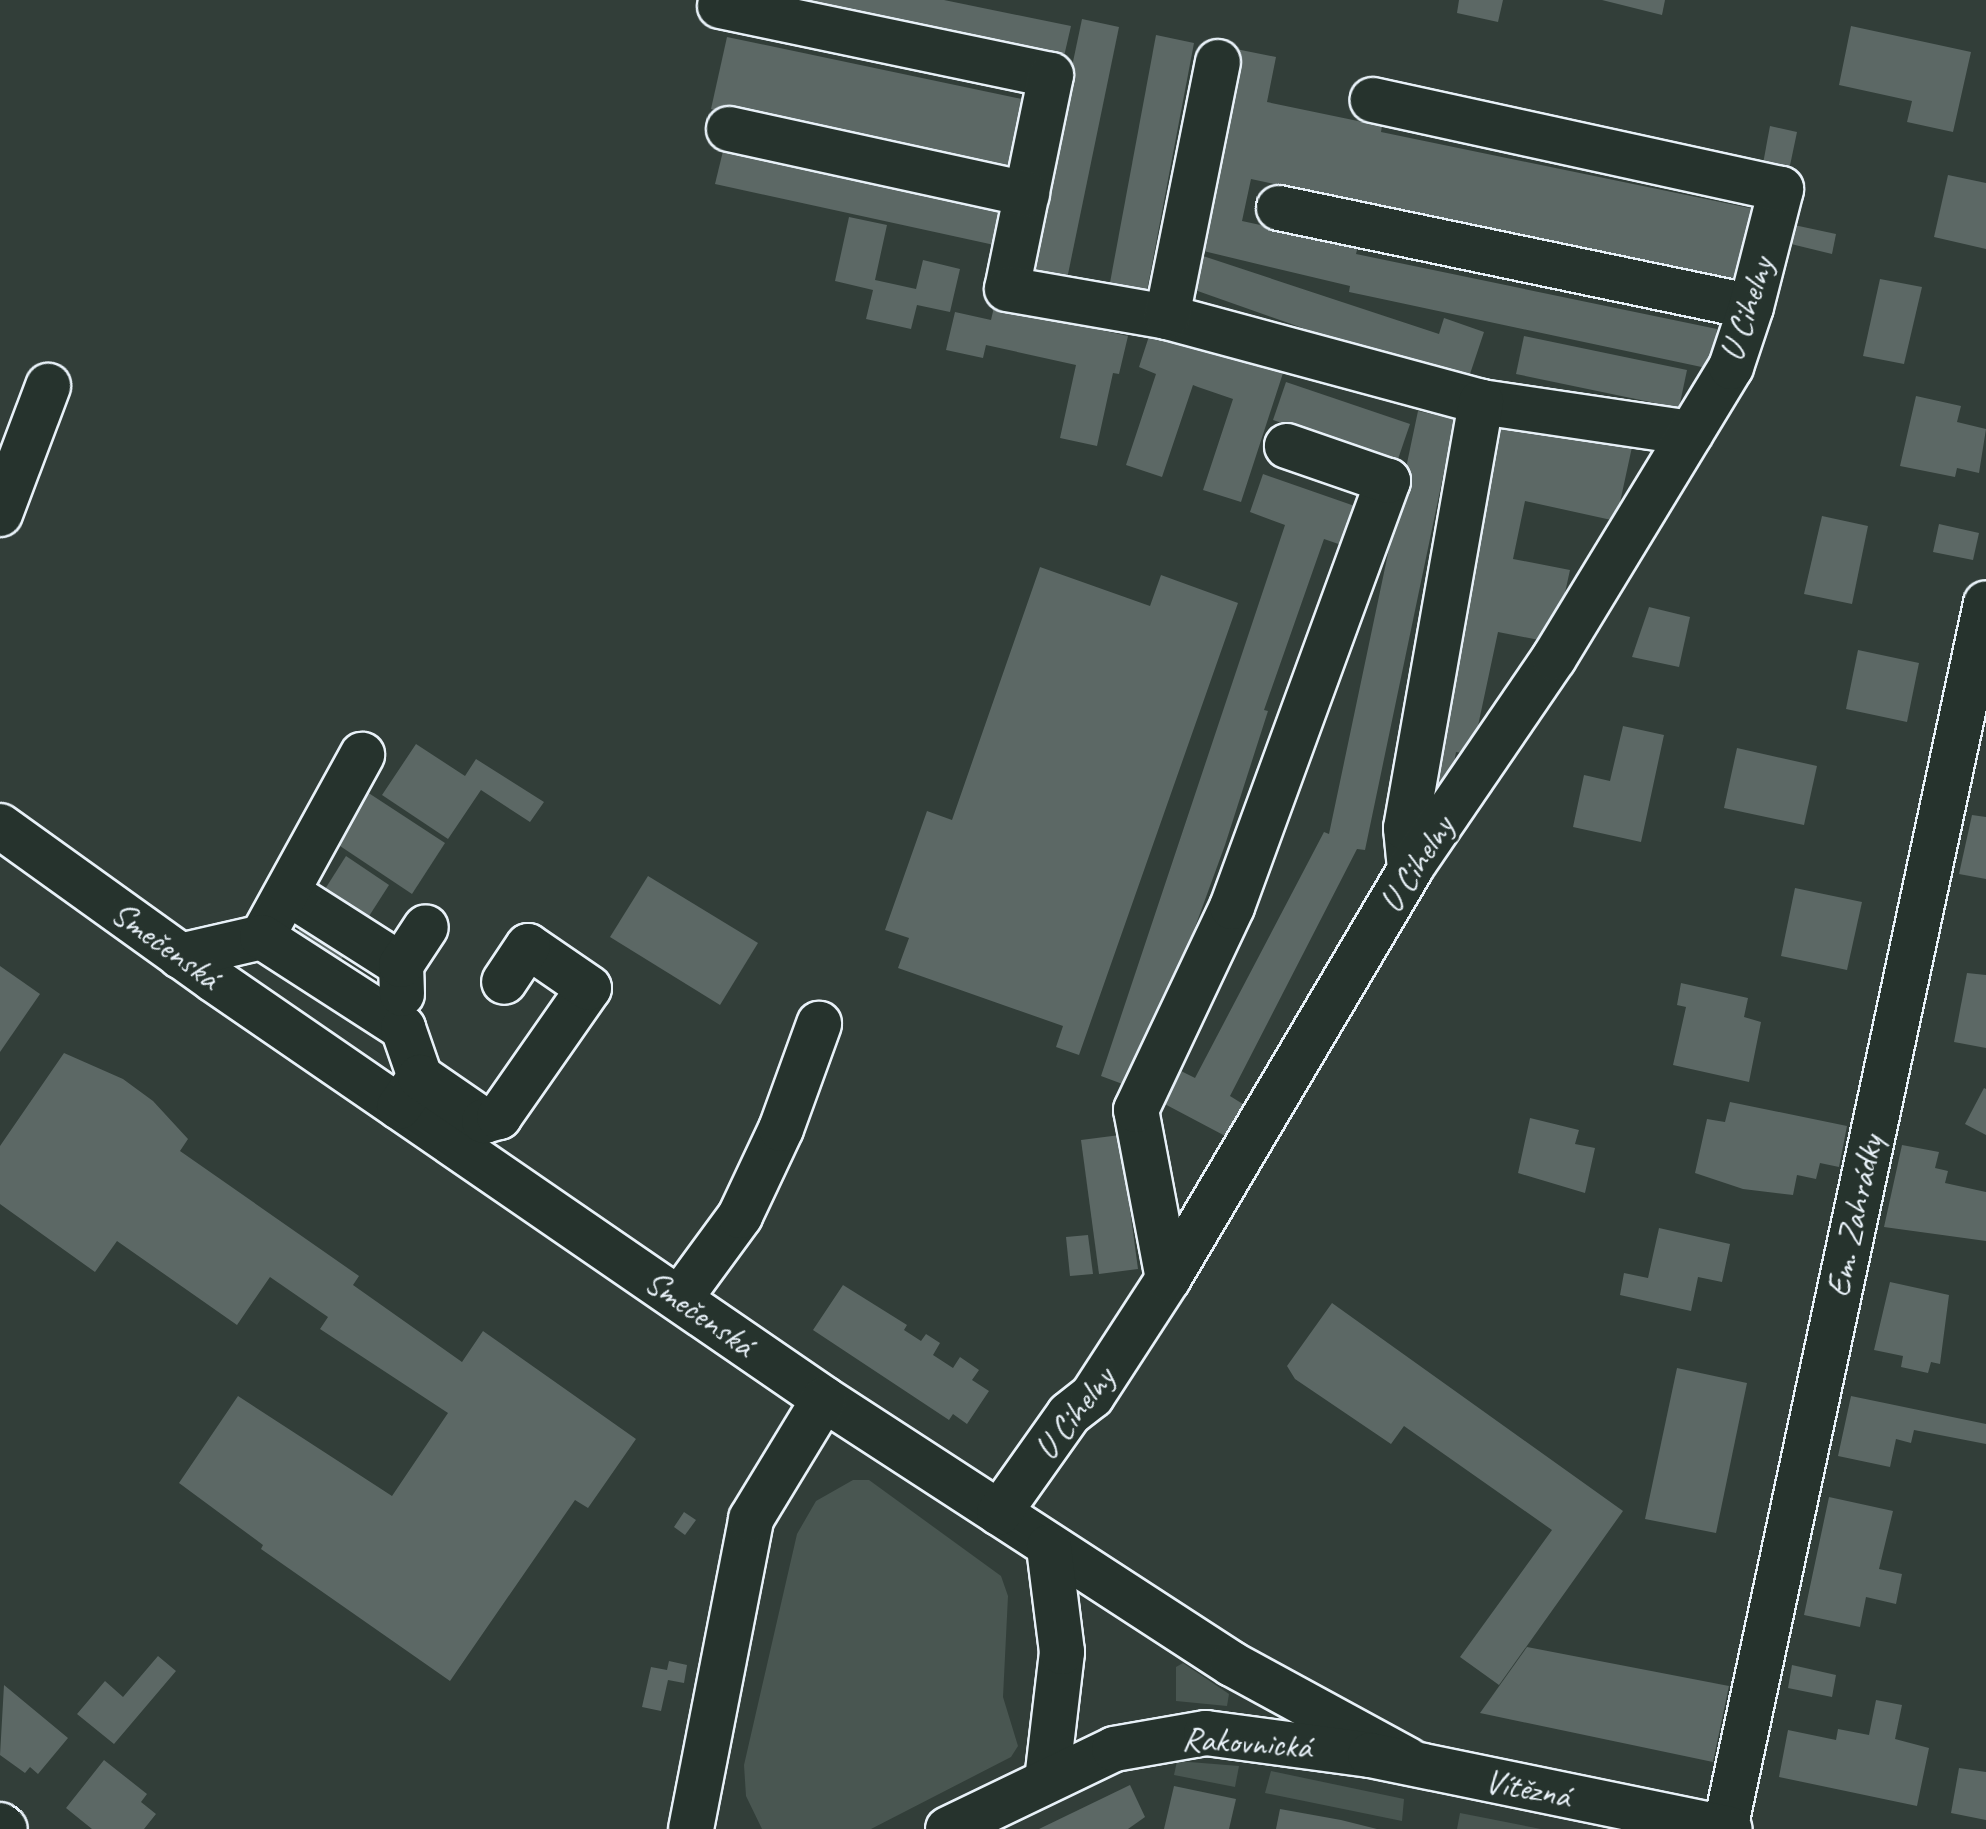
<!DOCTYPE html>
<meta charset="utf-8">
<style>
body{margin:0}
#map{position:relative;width:1986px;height:1829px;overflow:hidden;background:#323e39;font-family:Caveat,sans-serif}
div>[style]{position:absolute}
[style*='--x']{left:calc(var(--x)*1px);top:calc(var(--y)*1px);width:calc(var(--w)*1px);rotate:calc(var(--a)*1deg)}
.green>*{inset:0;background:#495651}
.building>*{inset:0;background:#5c6865}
.roads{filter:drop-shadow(2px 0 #e8f1f8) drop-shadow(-2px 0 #e8f1f8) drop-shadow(0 2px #e8f1f8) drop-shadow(0 -2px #e8f1f8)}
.minor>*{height:44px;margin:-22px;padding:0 22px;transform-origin:22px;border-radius:22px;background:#26332d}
.major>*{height:44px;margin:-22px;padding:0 22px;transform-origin:22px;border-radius:22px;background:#26332d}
span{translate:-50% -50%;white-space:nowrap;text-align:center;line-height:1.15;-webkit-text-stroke:7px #26332d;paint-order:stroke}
.street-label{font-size:34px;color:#e8f1f8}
</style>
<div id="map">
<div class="green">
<div style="clip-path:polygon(853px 1480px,869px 1480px,1001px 1576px,1008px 1596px,1003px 1697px,1018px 1746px,1011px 1757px,871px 1829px,762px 1829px,746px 1796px,744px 1765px,797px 1534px,816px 1501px)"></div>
<div style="clip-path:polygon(1183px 1663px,1229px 1694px,1227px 1706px,1176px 1701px,1176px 1667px)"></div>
<div style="clip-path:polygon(1177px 1761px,1239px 1766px,1235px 1787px,1174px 1775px)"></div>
<div style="clip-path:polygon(1271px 1771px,1404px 1799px,1402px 1821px,1265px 1793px)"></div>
<div style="clip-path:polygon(1460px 1813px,1541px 1829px,1457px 1829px)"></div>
</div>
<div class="building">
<div style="clip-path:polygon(755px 0,944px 0,1071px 26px,1062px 65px)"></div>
<div style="clip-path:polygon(1459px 0,1503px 0,1498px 22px,1457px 13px)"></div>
<div style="clip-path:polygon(1602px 0,1665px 0,1662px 15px)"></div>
<div style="clip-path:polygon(1082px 19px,1119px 27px,1067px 279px,1029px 271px)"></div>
<div style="clip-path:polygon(1851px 26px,1971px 52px,1953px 132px,1907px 122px,1912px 101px,1839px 85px)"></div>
<div style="clip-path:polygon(1156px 35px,1194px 43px,1146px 296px,1109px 288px)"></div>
<div style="clip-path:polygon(727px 37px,1036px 102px,1020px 177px,711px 109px)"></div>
<div style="clip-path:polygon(1236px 49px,1276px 57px,1267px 102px,1382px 126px,1381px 132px,1764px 211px,1746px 286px,1251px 179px,1242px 221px,1358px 246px,1356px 254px,1717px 329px,1711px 369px,1368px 296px,1349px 292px,1350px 286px,1195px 249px)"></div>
<div style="clip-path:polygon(1770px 126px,1797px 132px,1788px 175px,1762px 169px)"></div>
<div style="clip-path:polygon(724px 147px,1016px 212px,1008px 248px,715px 184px)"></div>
<div style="clip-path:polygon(1948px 175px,1986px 183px,1986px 249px,1934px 237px)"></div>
<div style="clip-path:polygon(849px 217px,887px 225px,875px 280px,916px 289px,923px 260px,960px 269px,950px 312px,917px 305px,911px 329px,866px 319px,873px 290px,835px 281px)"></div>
<div style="clip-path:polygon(1794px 225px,1836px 234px,1832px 254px,1791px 244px)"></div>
<div style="clip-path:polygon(1203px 256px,1439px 334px,1444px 318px,1484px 332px,1466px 386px,1192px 289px)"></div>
<div style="clip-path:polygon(1880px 279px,1922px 287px,1904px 364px,1863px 356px)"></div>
<div style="clip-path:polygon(994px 307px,1128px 336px,1119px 374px,1113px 373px,1097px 446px,1060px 438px,1076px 365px,986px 345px,983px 358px,946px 350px,955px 312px,991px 320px)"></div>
<div style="clip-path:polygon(1151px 330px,1283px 373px,1241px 502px,1203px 490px,1233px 399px,1198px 387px,1193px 385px,1162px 477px,1126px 465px,1156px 374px,1139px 367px)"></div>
<div style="clip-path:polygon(1524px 336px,1687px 370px,1679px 408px,1516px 374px)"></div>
<div style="clip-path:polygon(1286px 382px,1410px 424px,1397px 462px,1273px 420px)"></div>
<div style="clip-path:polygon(1916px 396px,1961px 406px,1957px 422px,1986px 429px,1979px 473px,1957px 468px,1955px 477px,1900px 466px)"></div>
<div style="clip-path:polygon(1418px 411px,1455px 419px,1365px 850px,1357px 849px,1230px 1096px,1246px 1106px,1229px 1138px,1159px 1101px,1177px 1069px,1195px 1078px,1324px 832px,1329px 834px)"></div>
<div style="clip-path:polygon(1502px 420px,1632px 447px,1616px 521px,1525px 501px,1513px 559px,1570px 570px,1554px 643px,1498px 632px,1472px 754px,1456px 752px,1449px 790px,1426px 785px)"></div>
<div style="clip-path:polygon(1263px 474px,1369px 511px,1356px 550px,1324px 539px,1264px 710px,1268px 711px,1225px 845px,1136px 1089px,1101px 1076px,1285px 525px,1250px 512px)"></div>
<div style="clip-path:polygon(1822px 516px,1868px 526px,1852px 604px,1804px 594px)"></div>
<div style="clip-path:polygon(1939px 524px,1979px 533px,1973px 560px,1933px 552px)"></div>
<div style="clip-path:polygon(1040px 567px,1150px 606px,1161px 575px,1238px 603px,1079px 1055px,1056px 1047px,1063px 1026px,898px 968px,909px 938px,885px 930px,927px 811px,952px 820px)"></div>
<div style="clip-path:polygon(1649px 607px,1690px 617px,1679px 667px,1632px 657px)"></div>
<div style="clip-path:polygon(1858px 650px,1919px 663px,1907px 722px,1846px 709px)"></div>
<div style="clip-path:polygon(1623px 726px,1664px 735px,1641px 842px,1573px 827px,1584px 775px,1610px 781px)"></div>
<div style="clip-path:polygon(416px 744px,465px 776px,476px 759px,544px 802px,530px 822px,481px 790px,448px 839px,382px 795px)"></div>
<div style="clip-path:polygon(1737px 748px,1817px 766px,1804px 825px,1724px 808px)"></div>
<div style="clip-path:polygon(364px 790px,445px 843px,412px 894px,331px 840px)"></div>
<div style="clip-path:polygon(1972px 815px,1986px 817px,1986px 879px,1959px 874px)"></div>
<div style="clip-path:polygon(346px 856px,389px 885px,337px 966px,294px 938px)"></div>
<div style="clip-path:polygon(648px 876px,758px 943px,720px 1005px,610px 937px)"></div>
<div style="clip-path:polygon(1795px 888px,1862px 902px,1847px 970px,1781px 956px)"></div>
<div style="clip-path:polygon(0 966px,40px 994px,0 1052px)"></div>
<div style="clip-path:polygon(1967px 973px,1986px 975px,1986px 1048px,1954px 1042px)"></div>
<div style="clip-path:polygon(1681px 983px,1748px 998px,1744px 1017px,1761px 1022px,1749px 1082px,1673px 1065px,1686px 1007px,1677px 1005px)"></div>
<div style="clip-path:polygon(64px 1053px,123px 1079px,153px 1101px,188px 1139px,180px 1151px,359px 1276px,353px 1285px,462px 1362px,483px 1331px,636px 1439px,588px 1508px,575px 1500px,450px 1681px,261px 1549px,263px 1545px,179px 1483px,238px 1396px,392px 1496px,448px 1413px,320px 1329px,328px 1317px,270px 1277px,237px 1325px,117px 1241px,95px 1272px,0 1204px,0 1146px)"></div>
<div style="clip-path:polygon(1984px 1088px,1986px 1089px,1986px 1135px,1965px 1124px)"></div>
<div style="clip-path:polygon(1730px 1102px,1847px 1126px,1839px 1167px,1820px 1163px,1816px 1179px,1797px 1175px,1793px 1195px,1743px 1189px,1695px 1173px,1707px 1119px,1725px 1122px)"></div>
<div style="clip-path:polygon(1530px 1118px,1579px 1130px,1575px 1144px,1595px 1148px,1585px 1193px,1518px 1173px)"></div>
<div style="clip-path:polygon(1120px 1135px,1138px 1269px,1099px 1274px,1081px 1140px)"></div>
<div style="clip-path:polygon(1902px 1145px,1939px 1152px,1935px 1168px,1948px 1171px,1945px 1183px,1986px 1192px,1986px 1241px,1884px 1227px)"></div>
<div style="clip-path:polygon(1659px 1228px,1730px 1244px,1722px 1282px,1698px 1277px,1691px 1311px,1620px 1295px,1624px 1273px,1648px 1278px)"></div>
<div style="clip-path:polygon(1088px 1235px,1093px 1274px,1070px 1276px,1066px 1237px)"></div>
<div style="clip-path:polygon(1890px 1282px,1949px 1295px,1940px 1364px,1931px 1362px,1928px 1373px,1901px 1367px,1903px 1356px,1874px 1350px)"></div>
<div style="clip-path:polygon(843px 1285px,907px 1325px,904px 1330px,921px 1341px,926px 1334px,940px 1343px,933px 1355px,953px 1368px,960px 1357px,979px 1370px,972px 1380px,989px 1391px,967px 1424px,953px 1414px,949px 1420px,813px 1330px)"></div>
<div style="clip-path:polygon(1332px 1303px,1623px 1511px,1499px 1685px,1460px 1657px,1552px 1530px,1404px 1426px,1391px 1444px,1295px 1379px,1287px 1366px)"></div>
<div style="clip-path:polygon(1677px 1368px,1747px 1383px,1716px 1533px,1645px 1519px)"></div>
<div style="clip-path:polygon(1851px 1396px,1986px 1424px,1986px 1444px,1914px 1430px,1911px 1443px,1896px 1439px,1890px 1467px,1838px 1456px)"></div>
<div style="clip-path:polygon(1829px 1497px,1893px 1511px,1879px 1569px,1902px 1574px,1896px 1604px,1866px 1597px,1860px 1627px,1804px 1615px)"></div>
<div style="clip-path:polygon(684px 1512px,696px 1520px,685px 1535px,674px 1527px)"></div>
<div style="clip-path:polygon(1527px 1647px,1729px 1686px,1713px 1762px,1480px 1713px)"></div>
<div style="clip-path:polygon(158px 1656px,176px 1671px,114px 1744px,77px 1714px,105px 1681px,123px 1697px)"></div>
<div style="clip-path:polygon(669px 1661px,687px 1665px,684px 1683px,668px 1680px,661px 1711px,642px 1707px,651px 1667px,667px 1670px)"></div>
<div style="clip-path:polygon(1792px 1665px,1836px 1675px,1832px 1697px,1788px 1688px)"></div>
<div style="clip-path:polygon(4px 1685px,68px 1738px,38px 1774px,30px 1767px,25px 1773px,0 1755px)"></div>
<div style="clip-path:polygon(1876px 1700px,1902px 1705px,1895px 1739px,1929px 1748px,1917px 1806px,1779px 1777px,1788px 1730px,1836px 1740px,1838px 1729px,1869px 1735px)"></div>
<div style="clip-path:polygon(104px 1760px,147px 1794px,141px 1802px,156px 1814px,144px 1829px,92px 1829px,66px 1808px)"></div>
<div style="clip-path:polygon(1959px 1768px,1986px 1772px,1986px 1820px,1951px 1813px)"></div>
<div style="clip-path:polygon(1130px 1785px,1145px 1817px,1128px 1829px,1039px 1829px)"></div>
<div style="clip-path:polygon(1174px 1786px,1236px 1799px,1229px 1829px,1164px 1829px)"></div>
<div style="clip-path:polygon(1280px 1809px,1341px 1820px,1377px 1829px,1276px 1829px)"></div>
</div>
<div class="roads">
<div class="minor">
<div style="--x:720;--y:6;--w:338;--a:11.8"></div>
<div style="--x:1051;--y:75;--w:218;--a:101.6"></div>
<div style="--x:1007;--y:289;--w:162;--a:9.9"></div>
<div style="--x:1167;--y:317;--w:325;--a:15.1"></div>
<div style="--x:1481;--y:402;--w:212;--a:8.4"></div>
<div style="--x:729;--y:129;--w:305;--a:12.3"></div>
<div style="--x:1279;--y:208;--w:482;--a:11.8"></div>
<div style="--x:1167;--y:317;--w:260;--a:-78.7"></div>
<div style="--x:0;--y:514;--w:137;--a:-69.4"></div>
<div style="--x:0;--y:826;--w:262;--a:35.7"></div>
<div style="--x:213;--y:979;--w:741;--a:34.5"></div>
<div style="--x:824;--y:1399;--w:487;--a:33"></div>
<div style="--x:1232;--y:1664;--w:200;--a:28.6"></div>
<div style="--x:1410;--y:869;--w:41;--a:-95.6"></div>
<div style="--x:1406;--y:828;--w:433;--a:-80"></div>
<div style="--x:288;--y:893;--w:134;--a:32.5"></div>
<div style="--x:262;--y:937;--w:208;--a:-61.2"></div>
<div style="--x:180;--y:956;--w:84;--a:-13"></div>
<div style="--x:262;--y:937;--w:168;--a:32.8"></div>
<div style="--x:403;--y:1028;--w:52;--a:70.9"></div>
<div style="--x:402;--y:994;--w:29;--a:-92"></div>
<div style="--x:401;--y:965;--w:45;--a:-56.7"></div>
<div style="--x:399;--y:1107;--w:37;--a:-55"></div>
<div style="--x:420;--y:1077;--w:78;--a:34.5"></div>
<div style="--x:484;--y:1121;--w:16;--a:-15"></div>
<div style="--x:499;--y:1117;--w:157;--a:-55.1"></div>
<div style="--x:589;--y:988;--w:74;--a:-145.5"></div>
<div style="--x:528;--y:946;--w:43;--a:123.7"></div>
<div style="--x:1168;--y:1279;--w:172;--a:-100.7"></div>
<div style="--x:1136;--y:1110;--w:225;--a:-64.7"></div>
<div style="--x:1232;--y:907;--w:454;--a:-69.9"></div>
<div style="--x:1388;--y:481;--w:107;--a:-160.9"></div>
<div style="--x:680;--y:1298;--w:102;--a:-53.8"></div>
<div style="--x:740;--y:1216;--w:96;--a:-64.8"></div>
<div style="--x:781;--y:1129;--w:112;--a:-70.1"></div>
<div style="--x:999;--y:1513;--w:121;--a:-54.7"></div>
<div style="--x:1069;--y:1414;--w:29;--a:-38"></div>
<div style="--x:1092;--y:1396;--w:140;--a:-57"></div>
<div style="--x:1168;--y:1279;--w:476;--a:-59.4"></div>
<div style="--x:1410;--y:869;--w:255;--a:-55.7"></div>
<div style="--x:1554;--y:658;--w:341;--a:-58.7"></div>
<div style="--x:1731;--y:367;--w:63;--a:-71.6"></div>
<div style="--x:1751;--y:307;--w:122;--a:-75.7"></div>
<div style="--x:1781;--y:189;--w:418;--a:-167.7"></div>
<div style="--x:1047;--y:1780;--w:129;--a:-83.3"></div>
<div style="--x:1062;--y:1652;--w:106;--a:-97.1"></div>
<div style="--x:0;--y:1825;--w:6;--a:39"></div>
<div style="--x:691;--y:1829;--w:316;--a:-79"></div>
<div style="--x:751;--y:1519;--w:140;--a:-58.7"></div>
<div style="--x:1725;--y:1829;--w:1253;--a:-77.98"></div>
</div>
<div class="major">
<div style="--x:948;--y:1829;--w:184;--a:-25.7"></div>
<div style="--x:1114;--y:1749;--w:93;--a:-9.9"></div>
<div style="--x:1206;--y:1733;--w:165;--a:7.6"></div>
<div style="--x:1370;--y:1755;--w:367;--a:11.6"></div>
</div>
</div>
<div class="street-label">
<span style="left:1746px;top:309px;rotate:-72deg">U Cihelny</span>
<span style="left:1416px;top:864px;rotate:-57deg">U Cihelny</span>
<span style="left:166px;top:945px;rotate:36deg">Smečenská</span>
<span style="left:1854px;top:1216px;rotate:-78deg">Em. Zahrádky</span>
<span style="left:700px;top:1313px;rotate:35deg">Smečenská</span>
<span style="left:1074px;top:1413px;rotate:-52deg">U Cihelny</span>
<span style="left:1247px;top:1742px;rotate:4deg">Rakovnická</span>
<span style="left:1528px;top:1788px;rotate:11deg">Vítězná</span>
</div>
</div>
